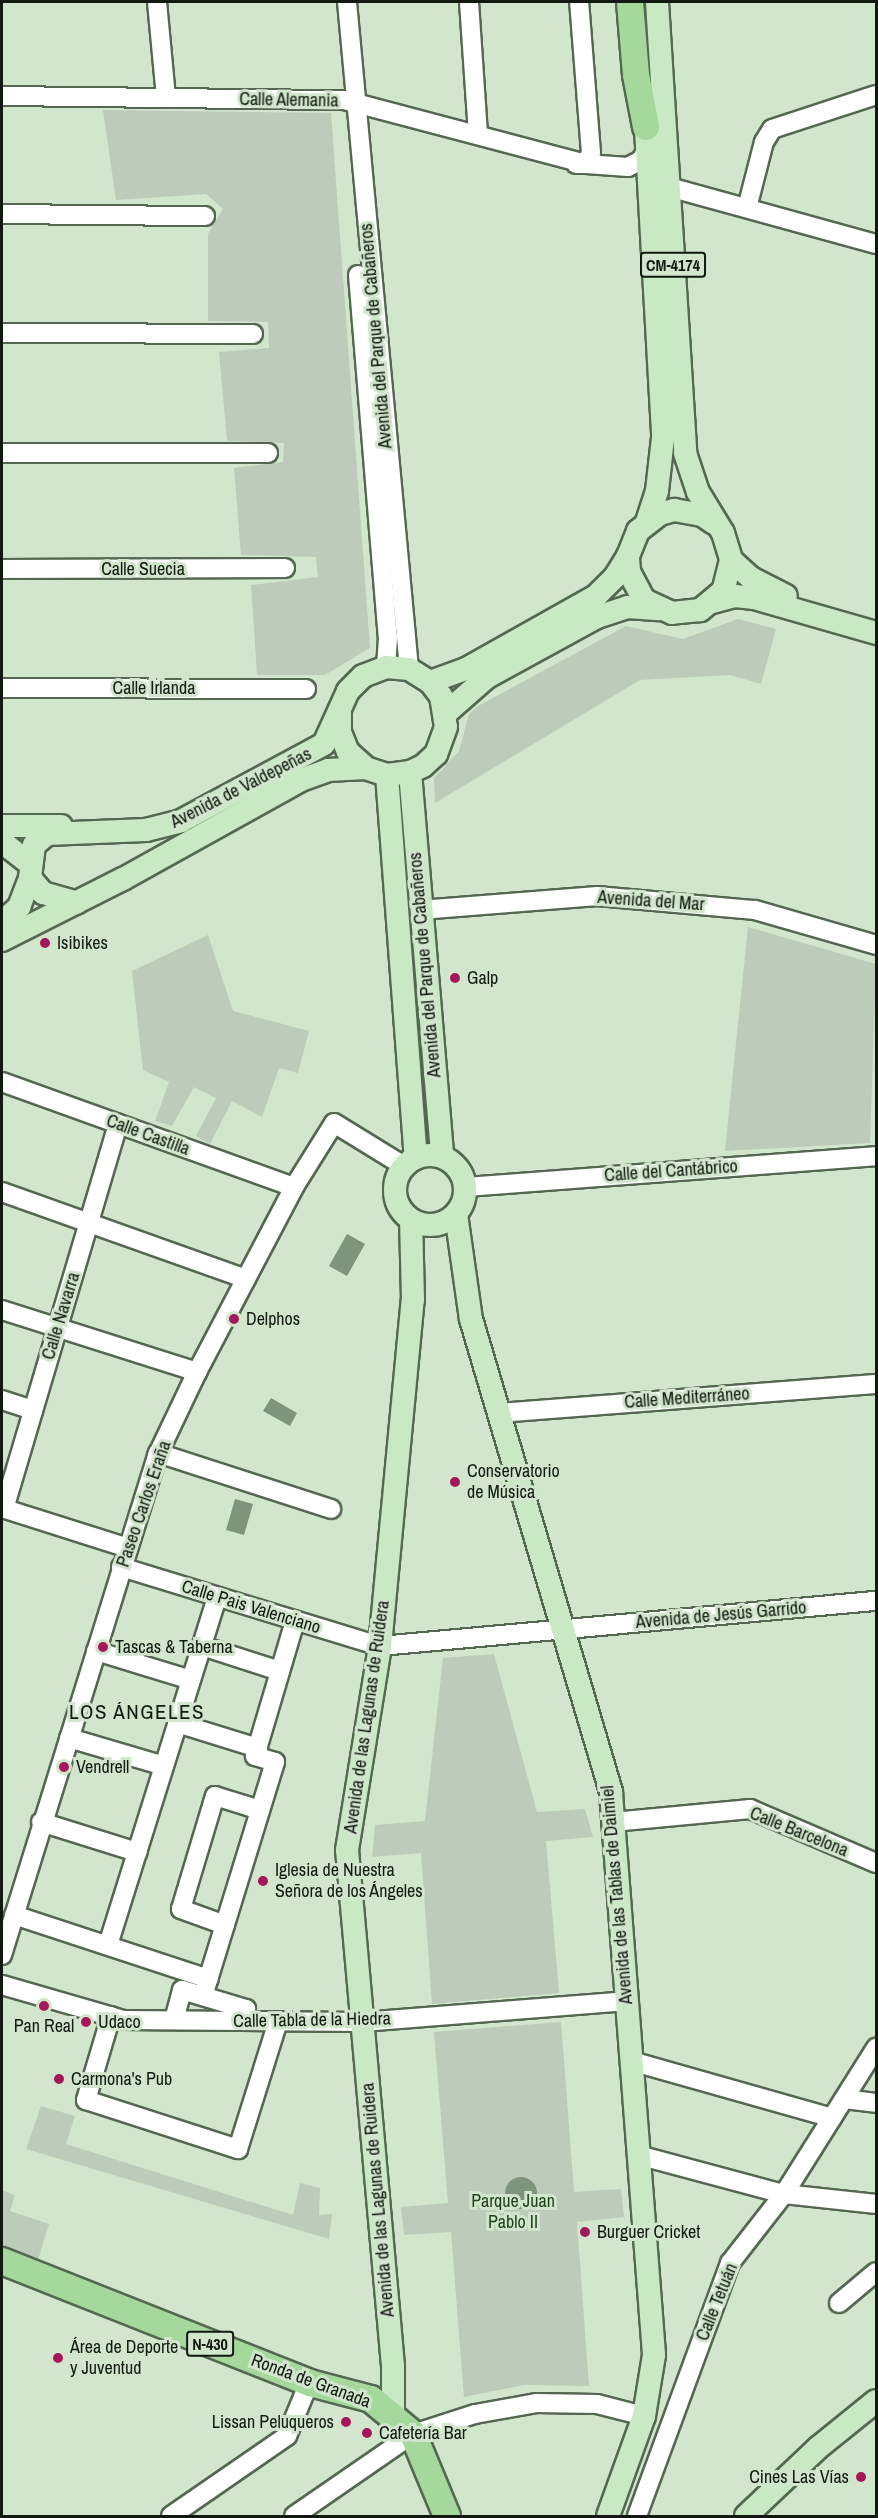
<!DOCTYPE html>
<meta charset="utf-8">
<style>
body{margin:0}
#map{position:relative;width:878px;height:2518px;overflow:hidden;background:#d1e6cd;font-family:"Archivo Narrow",sans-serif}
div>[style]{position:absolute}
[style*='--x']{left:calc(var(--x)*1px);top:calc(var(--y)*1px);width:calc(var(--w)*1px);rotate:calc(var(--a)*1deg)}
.green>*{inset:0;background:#bdcbba}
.water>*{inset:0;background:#7f947c}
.round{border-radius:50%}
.roads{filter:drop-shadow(2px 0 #546751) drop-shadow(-2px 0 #546751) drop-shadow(0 2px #546751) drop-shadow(0 -2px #546751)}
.minor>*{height:18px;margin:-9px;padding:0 9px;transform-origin:9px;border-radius:9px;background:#fff}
.major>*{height:22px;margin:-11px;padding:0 11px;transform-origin:11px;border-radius:11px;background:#c9e8c4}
.major>.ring{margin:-11px;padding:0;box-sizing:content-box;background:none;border:22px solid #c9e8c4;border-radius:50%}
.highway>*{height:26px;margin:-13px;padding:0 13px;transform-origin:13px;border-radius:13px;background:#a5d99c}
.dots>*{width:16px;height:16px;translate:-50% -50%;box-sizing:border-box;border:3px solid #d1e6cd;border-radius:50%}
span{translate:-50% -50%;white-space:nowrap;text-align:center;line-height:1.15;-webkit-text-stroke:6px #d1e6cd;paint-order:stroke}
.shield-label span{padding:2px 4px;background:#d1e6cd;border:2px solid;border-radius:4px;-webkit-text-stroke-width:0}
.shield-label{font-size:16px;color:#111910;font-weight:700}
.street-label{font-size:18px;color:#111910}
.poi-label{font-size:18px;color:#111910}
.left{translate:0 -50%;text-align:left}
.right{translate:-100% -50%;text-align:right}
.park-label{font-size:18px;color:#1e3e19}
.quarter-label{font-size:21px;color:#111910;letter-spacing:1.5px}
.frame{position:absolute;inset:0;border:3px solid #111910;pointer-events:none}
</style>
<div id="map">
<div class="green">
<div style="clip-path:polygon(103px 110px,331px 113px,370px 648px,325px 675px,257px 675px,251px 585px,318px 577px,316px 557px,241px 555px,234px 468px,283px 462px,284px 443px,227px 441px,219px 352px,269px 348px,268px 322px,208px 321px,208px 234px,223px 209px,206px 194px,116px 200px)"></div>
<div style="clip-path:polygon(738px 619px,776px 629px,761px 684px,730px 675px,640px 680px,435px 803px,434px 778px,459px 751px,469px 714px,478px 706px,626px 626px,683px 639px)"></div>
<div style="clip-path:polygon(748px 927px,876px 964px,870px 1143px,725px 1151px)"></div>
<div style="clip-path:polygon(208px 935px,233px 1011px,309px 1031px,298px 1073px,279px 1068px,262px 1117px,232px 1101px,210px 1144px,196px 1136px,216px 1098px,194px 1087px,172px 1126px,155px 1121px,169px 1082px,143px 1070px,132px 971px)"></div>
<div style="clip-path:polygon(494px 1654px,537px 1812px,585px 1809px,593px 1837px,546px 1841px,559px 1993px,432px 2004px,421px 1853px,372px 1857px,375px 1825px,425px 1821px,443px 1658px)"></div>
<div style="clip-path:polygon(561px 2022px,574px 2192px,621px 2189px,624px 2217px,577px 2222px,589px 2386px,524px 2385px,464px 2397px,451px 2232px,404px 2235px,401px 2207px,448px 2203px,434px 2032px)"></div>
<div style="clip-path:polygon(41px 2106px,75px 2116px,66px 2144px,293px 2215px,300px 2183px,320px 2188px,319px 2215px,332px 2214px,329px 2239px,26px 2149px)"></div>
<div style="clip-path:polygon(2px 2190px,15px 2195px,10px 2211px,49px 2224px,38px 2260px,2px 2245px)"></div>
</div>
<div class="water">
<div style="clip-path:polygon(347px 1234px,365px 1244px,347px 1276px,329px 1266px)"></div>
<div style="clip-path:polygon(271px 1398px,297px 1413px,290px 1426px,263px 1411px)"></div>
<div style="clip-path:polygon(235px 1499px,253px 1504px,244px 1535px,226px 1530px)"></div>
<div class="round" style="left:505px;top:2177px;width:32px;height:32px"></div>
</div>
<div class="roads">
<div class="minor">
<div style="--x:157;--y:2;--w:96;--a:84.6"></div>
<div style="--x:347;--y:2;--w:670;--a:84.69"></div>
<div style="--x:469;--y:2;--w:131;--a:86.1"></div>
<div style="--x:2;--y:96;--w:342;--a:0.7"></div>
<div style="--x:344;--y:100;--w:250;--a:14.8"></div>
<div style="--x:586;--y:164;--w:42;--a:4.1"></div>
<div style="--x:628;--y:167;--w:15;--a:-28"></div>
<div style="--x:641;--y:160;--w:13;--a:-61"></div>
<div style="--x:576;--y:164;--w:10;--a:0"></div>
<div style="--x:586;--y:164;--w:12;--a:-66"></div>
<div style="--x:591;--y:153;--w:151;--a:-94.5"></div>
<div style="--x:669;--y:187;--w:215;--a:15.4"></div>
<div style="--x:747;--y:208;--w:68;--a:-75.6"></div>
<div style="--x:764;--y:142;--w:15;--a:-58"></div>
<div style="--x:772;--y:129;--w:109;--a:-18.1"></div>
<div style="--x:2;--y:214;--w:203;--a:0.6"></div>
<div style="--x:358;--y:275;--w:364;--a:85.3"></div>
<div style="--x:388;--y:638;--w:29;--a:94"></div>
<div style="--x:2;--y:333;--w:251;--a:0.2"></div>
<div style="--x:2;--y:453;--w:266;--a:0"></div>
<div style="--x:2;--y:569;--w:283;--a:-0.2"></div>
<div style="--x:2;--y:688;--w:304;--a:0.2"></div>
<div style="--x:420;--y:910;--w:178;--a:-4.5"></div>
<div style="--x:597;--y:896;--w:159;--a:5.1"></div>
<div style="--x:755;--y:910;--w:126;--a:16.1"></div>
<div style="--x:2;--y:1082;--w:310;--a:19.8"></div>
<div style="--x:465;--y:1187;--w:412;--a:-4.3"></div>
<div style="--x:2;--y:1192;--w:259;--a:19.6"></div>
<div style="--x:2;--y:1310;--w:205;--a:17.6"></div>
<div style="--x:2;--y:1400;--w:33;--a:18"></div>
<div style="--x:498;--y:1413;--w:379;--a:-4.4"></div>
<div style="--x:158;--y:1453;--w:182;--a:17.9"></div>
<div style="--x:2;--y:1508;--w:132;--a:17.6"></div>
<div style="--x:4;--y:1509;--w:402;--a:-73.5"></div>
<div style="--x:121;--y:1567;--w:271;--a:17"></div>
<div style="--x:380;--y:1646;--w:498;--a:-5.2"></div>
<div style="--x:202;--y:1646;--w:82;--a:17.8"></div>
<div style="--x:96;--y:1651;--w:99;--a:17"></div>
<div style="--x:177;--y:1723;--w:85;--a:17.2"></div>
<div style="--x:69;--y:1738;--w:99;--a:16.4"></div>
<div style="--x:41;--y:1822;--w:101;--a:17.4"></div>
<div style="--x:613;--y:1822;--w:138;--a:-5.4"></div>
<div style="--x:750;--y:1809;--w:137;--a:23.2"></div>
<div style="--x:14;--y:1915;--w:205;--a:18.2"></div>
<div style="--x:225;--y:1925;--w:47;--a:-160"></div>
<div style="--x:181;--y:1909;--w:118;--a:-73.3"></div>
<div style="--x:215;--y:1796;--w:47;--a:17.3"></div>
<div style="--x:108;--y:1945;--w:365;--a:-72.6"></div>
<div style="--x:2;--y:1955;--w:523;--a:-72.74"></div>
<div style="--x:157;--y:1456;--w:93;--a:-64.5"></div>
<div style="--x:197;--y:1372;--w:209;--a:-62.3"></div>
<div style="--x:294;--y:1187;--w:75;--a:-58"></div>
<div style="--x:334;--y:1123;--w:82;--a:31.6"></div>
<div style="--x:2;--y:1985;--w:126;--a:16.1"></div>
<div style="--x:123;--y:2020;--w:239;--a:0.5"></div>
<div style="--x:362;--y:2022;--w:266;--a:-4.5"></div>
<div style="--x:203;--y:1996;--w:245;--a:-72.9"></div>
<div style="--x:275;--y:1762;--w:21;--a:-163"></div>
<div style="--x:255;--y:1756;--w:141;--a:-73.5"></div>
<div style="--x:111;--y:2016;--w:88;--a:106.6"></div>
<div style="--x:86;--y:2100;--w:160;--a:17.9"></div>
<div style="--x:238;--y:2149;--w:134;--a:-72.6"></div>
<div style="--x:174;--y:2020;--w:31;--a:-75"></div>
<div style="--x:182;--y:1990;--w:67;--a:16.5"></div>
<div style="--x:246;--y:2009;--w:12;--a:99"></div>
<div style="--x:631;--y:2061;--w:209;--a:15.8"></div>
<div style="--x:844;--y:2099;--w:32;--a:7"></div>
<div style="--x:638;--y:2155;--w:151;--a:15"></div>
<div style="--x:784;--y:2194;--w:93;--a:6.2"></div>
<div style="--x:839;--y:2303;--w:48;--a:-40"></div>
<div style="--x:171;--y:2516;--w:141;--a:-34.6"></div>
<div style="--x:287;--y:2436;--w:50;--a:-67.6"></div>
<div style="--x:294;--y:2516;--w:145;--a:-34.6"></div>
<div style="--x:413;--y:2434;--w:65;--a:-17.9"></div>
<div style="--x:475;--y:2414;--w:62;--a:-10.2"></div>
<div style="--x:536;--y:2403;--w:61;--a:0.9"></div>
<div style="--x:597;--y:2404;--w:49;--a:14.3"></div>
<div style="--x:637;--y:2516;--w:270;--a:-69.8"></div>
<div style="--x:730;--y:2263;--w:88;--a:-52"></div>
<div style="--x:784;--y:2194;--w:173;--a:-57.8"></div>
</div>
<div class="major">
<div style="--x:657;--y:2;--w:452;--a:86.4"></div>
<div style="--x:685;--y:453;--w:41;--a:71.6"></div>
<div style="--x:698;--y:492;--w:48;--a:58.6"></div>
<div style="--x:723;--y:533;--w:28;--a:73"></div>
<div style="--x:731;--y:560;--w:32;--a:104"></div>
<div style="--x:723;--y:591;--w:30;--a:140"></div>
<div style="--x:700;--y:610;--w:28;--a:174"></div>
<div style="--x:672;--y:613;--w:31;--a:-155"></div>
<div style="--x:644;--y:600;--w:32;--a:-118"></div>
<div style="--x:629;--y:572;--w:16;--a:-94"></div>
<div style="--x:628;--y:556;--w:27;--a:-68"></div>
<div style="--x:638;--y:531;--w:28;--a:-38"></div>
<div style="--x:660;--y:514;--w:15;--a:-16"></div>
<div style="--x:674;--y:510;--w:28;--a:10"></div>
<div style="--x:702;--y:515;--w:14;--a:34"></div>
<div style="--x:645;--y:111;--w:327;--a:86.8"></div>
<div style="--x:663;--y:438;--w:53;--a:96.5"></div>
<div style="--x:657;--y:491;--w:32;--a:108"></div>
<div style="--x:731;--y:560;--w:27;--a:42"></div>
<div style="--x:751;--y:578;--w:39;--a:27"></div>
<div style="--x:712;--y:602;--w:24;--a:-15"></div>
<div style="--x:735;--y:596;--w:19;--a:6"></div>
<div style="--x:754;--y:598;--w:127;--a:16"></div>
<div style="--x:430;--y:682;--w:38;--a:-20"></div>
<div style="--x:466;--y:669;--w:149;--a:-29.3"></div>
<div style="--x:596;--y:596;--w:27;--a:-45"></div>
<div style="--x:615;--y:577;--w:25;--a:-58"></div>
<div style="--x:446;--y:713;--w:55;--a:-41.3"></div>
<div style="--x:487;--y:677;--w:125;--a:-28.6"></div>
<div style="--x:597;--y:617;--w:32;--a:-18"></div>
<div style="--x:627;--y:607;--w:32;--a:4"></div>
<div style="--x:410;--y:772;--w:386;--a:85.2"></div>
<div style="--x:387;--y:775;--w:384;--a:85.7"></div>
<div style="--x:2;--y:826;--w:59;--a:0"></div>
<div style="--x:2;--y:842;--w:36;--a:38"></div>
<div style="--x:30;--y:878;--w:20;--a:49"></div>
<div style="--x:43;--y:893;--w:35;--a:16"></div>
<div style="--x:2;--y:922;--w:23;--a:-41"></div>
<div style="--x:19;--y:907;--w:31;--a:-69"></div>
<div style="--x:30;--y:878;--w:33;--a:-83"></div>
<div style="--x:34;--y:845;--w:17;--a:-40"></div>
<div style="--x:47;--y:834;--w:99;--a:-2.3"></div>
<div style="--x:146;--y:830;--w:36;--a:-14"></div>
<div style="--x:181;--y:821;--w:162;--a:-28.3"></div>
<div style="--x:324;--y:744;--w:58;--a:-65.6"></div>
<div style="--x:348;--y:691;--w:21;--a:-45"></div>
<div style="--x:363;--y:676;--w:25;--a:-21"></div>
<div style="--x:386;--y:667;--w:23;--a:5"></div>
<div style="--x:409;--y:669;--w:25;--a:32"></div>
<div style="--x:430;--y:682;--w:18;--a:52"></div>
<div style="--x:441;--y:696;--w:31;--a:81"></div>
<div style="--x:446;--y:727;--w:29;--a:110"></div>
<div style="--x:436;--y:754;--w:18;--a:137"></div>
<div style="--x:423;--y:766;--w:14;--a:155"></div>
<div style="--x:410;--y:772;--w:23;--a:173"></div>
<div style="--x:387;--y:775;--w:22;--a:-162"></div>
<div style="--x:366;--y:768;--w:24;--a:-138"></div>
<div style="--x:348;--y:752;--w:22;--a:-112"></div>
<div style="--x:340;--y:732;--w:21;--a:-90"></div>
<div style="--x:2;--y:940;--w:136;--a:-26.8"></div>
<div style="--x:123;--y:879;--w:204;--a:-29.1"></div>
<div style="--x:301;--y:780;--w:29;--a:-20"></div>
<div style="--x:328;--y:770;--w:38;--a:-3"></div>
<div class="ring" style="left:395px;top:1155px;width:48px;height:48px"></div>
<div style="--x:456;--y:1214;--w:106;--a:81.9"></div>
<div style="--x:471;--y:1319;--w:494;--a:73.5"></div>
<div style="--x:611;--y:1793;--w:564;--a:85.62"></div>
<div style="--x:654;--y:2355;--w:62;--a:99.3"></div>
<div style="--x:644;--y:2416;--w:106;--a:109.8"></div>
<div style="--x:393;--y:2429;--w:63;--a:-90"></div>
<div style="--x:393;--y:2366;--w:518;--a:-95.09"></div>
<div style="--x:347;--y:1850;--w:207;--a:-80.8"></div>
<div style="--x:380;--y:1646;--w:348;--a:-84.6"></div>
<div style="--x:413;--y:1300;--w:80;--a:-91.4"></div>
<div style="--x:746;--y:2516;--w:100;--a:-43.4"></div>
<div style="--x:819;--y:2447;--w:73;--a:-38.9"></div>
</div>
<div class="highway">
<div style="--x:630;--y:2;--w:73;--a:85.3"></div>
<div style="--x:636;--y:75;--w:53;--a:79.1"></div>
<div style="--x:2;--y:2261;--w:331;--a:21.6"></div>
<div style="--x:310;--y:2383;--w:63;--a:14.7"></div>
<div style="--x:371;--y:2399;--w:55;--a:39.8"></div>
<div style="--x:413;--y:2434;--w:89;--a:67.5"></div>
</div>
</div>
<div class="dots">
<div style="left:45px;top:943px;background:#a4175b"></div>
<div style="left:455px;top:978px;background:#a4175b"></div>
<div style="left:234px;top:1319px;background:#a4175b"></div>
<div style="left:455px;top:1482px;background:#a4175b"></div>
<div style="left:103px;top:1647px;background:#a4175b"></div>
<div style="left:64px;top:1767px;background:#a4175b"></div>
<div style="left:263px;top:1881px;background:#a4175b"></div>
<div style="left:44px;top:2006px;background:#a4175b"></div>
<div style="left:86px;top:2022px;background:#a4175b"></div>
<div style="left:59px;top:2079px;background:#a4175b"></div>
<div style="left:585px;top:2232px;background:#a4175b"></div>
<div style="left:58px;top:2358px;background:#a4175b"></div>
<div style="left:346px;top:2422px;background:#a4175b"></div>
<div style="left:367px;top:2433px;background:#a4175b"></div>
<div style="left:861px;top:2477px;background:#a4175b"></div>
</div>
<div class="shield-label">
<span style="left:673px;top:265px">CM-4174</span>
<span style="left:210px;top:2344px">N-430</span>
</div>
<div class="street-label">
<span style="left:289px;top:100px;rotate:1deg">Calle Alemania</span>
<span style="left:376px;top:336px;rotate:-95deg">Avenida del Parque de Cabañeros</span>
<span style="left:143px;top:569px">Calle Suecia</span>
<span style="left:154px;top:688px">Calle Irlanda</span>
<span style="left:241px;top:788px;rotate:-27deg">Avenida de Valdepeñas</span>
<span style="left:651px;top:901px;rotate:4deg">Avenida del Mar</span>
<span style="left:425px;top:965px;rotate:-95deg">Avenida del Parque de Cabañeros</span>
<span style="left:148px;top:1135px;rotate:20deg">Calle Castilla</span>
<span style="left:671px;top:1171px;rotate:-4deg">Calle del Cantábrico</span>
<span style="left:61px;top:1316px;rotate:-73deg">Calle Navarra</span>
<span style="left:687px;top:1398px;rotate:-4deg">Calle Mediterráneo</span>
<span style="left:144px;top:1504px;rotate:-71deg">Paseo Carlos Eraña</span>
<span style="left:251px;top:1607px;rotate:17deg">Calle Pais Valenciano</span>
<span style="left:721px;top:1615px;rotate:-5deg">Avenida de Jesús Garrido</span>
<span style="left:367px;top:1717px;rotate:-82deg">Avenida de las Lagunas de Ruidera</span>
<span style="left:799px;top:1832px;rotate:22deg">Calle Barcelona</span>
<span style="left:617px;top:1895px;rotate:-95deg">Avenida de las Tablas de Daimiel</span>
<span style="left:312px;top:2020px;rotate:-1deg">Calle Tabla de la Hiedra</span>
<span style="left:378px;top:2200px;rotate:-95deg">Avenida de las Lagunas de Ruidera</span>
<span style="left:717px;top:2302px;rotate:-68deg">Calle Tetuán</span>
<span style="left:311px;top:2381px;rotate:20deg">Ronda de Granada</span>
</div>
<div class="poi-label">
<span class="left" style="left:57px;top:943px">Isibikes</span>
<span class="left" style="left:467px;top:978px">Galp</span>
<span class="left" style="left:246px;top:1319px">Delphos</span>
<span class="left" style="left:467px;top:1482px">Conservatorio<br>de Música</span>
<span class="left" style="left:115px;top:1647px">Tascas &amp; Taberna</span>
<span class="left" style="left:76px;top:1767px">Vendrell</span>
<span class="left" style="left:275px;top:1881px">Iglesia de Nuestra<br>Señora de los Ángeles</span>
<span class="left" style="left:98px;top:2022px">Udaco</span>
<span style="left:44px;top:2026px">Pan Real</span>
<span class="left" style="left:71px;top:2079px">Carmona's Pub</span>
<span class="left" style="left:597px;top:2232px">Burguer Cricket</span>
<span class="left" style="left:70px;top:2358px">Área de Deporte<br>y Juventud</span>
<span class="right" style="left:334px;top:2422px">Lissan Peluqueros</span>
<span class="left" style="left:379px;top:2433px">Cafetería Bar</span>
<span class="right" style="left:849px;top:2477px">Cines Las Vías</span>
</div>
<div class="park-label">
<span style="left:513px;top:2212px">Parque Juan<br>Pablo II</span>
</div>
<div class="quarter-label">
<span style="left:137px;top:1712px">LOS ÁNGELES</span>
</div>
<div class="frame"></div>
</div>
